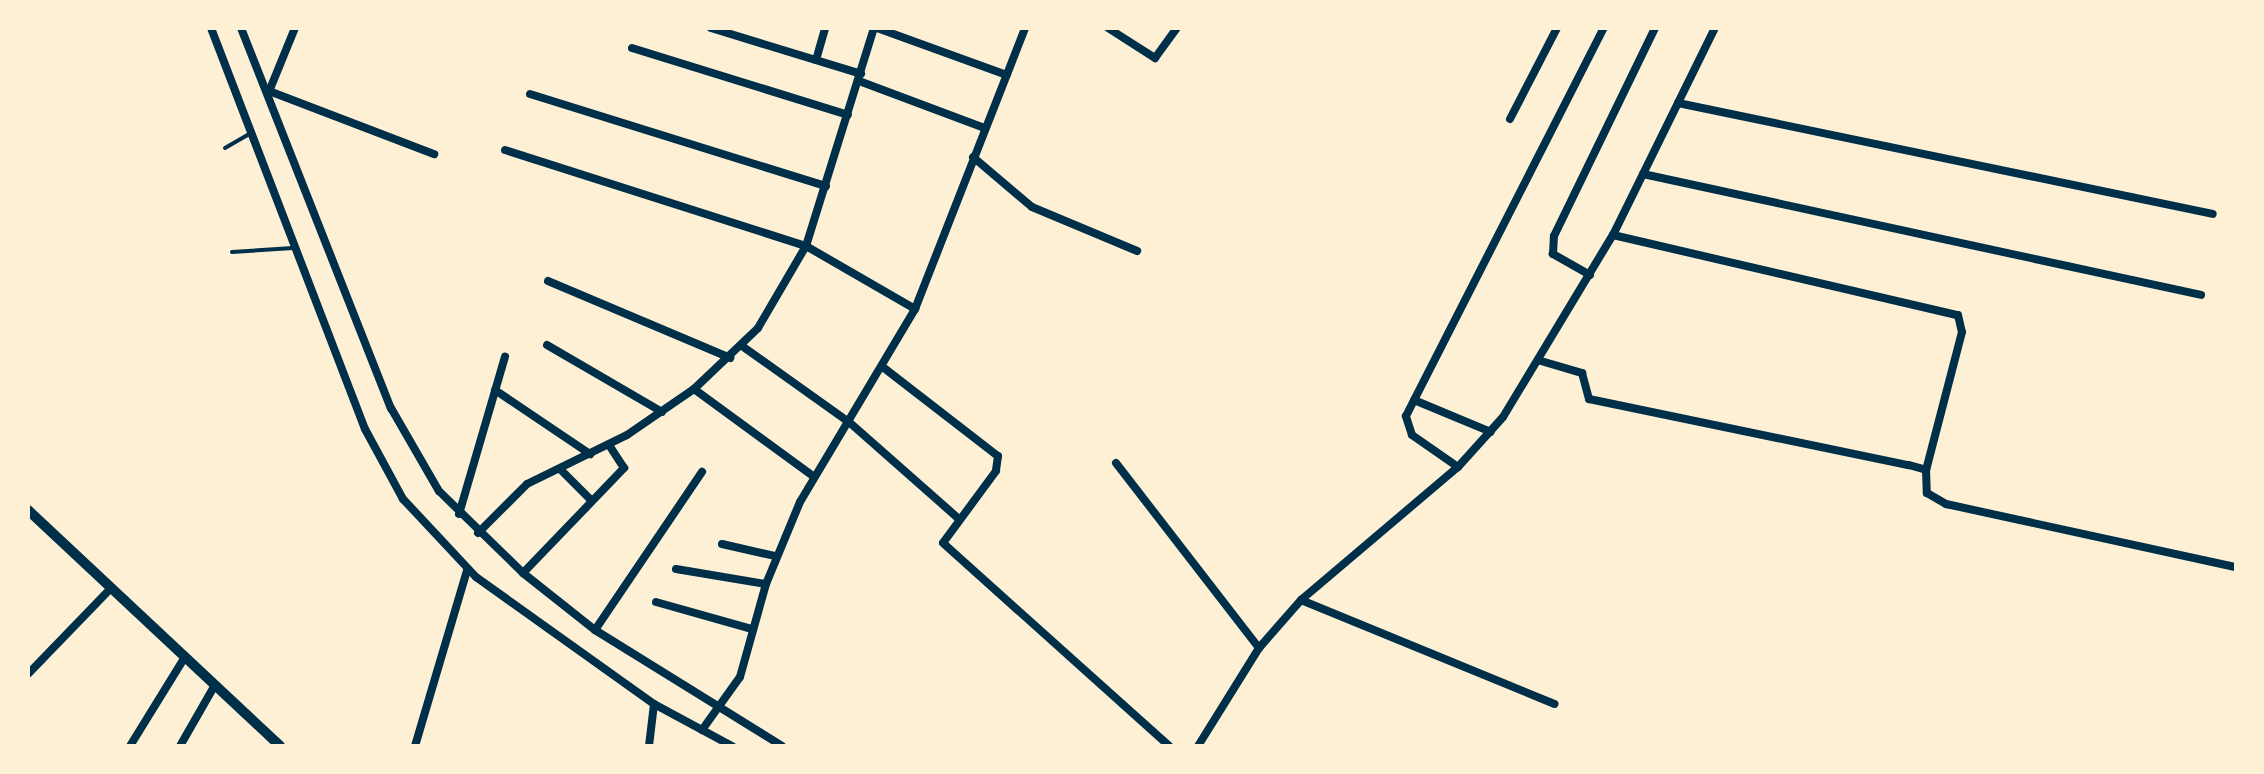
<!DOCTYPE html>
<style>
body{margin:0}
#map{position:relative;width:2264px;height:774px;overflow:hidden;background:#fdf0d5;font-family:Overpass,sans-serif}
div>[style]{position:absolute}
[style*='--x']{left:calc(var(--x)*1px);top:calc(var(--y)*1px);width:calc(var(--w)*1px);rotate:calc(var(--a)*1deg)}
.service>*{height:4px;margin:-2px;padding:0 2px;transform-origin:2px;border-radius:2px;background:#003049}
.minor>*{height:8px;margin:-4px;padding:0 4px;transform-origin:4px;border-radius:4px;background:#003049}
.tertiary>*{height:10px;margin:-5px;padding:0 5px;transform-origin:5px;border-radius:5px;background:#003049}
span{translate:-50% -50%;white-space:nowrap;text-align:center;line-height:1.15;-webkit-text-stroke:6px #fdf0d5;paint-order:stroke}
.frame{position:absolute;inset:0;border:30px solid #fdf0d5;pointer-events:none}
</style>
<div id="map">
<div class="service">
<div style="--x:225;--y:148;--w:30;--a:-30"></div>
<div style="--x:232;--y:252;--w:61;--a:-3.8"></div>
</div>
<div class="minor">
<div style="--x:211;--y:28;--w:430;--a:69"></div>
<div style="--x:365;--y:429;--w:80;--a:61.5"></div>
<div style="--x:403;--y:499;--w:107;--a:46.9"></div>
<div style="--x:476;--y:577;--w:219;--a:35.5"></div>
<div style="--x:654;--y:704;--w:89;--a:28.3"></div>
<div style="--x:241;--y:28;--w:409;--a:68.5"></div>
<div style="--x:391;--y:408;--w:96;--a:60"></div>
<div style="--x:439;--y:491;--w:117;--a:44.3"></div>
<div style="--x:523;--y:573;--w:92;--a:38.4"></div>
<div style="--x:595;--y:630;--w:220;--a:31.8"></div>
<div style="--x:711;--y:28;--w:157;--a:17"></div>
<div style="--x:877;--y:28;--w:138;--a:19.9"></div>
<div style="--x:1108;--y:28;--w:56;--a:32.6"></div>
<div style="--x:1155;--y:58;--w:37;--a:-54"></div>
<div style="--x:632;--y:48;--w:226;--a:17.2"></div>
<div style="--x:816;--y:60;--w:33;--a:-74"></div>
<div style="--x:859;--y:81;--w:134;--a:20.5"></div>
<div style="--x:269;--y:91;--w:177;--a:20.9"></div>
<div style="--x:268;--y:94;--w:71;--a:-67.8"></div>
<div style="--x:530;--y:94;--w:310;--a:17.3"></div>
<div style="--x:1678;--y:103;--w:546;--a:11.72"></div>
<div style="--x:1510;--y:119;--w:102;--a:-62.7"></div>
<div style="--x:505;--y:150;--w:316;--a:17.7"></div>
<div style="--x:806;--y:246;--w:126;--a:30"></div>
<div style="--x:973;--y:157;--w:77;--a:40.3"></div>
<div style="--x:1032;--y:207;--w:114;--a:22.7"></div>
<div style="--x:1643;--y:174;--w:571;--a:12.23"></div>
<div style="--x:1613;--y:235;--w:354;--a:13.1"></div>
<div style="--x:1958;--y:315;--w:17;--a:77"></div>
<div style="--x:1962;--y:332;--w:143;--a:104.6"></div>
<div style="--x:1590;--y:275;--w:43;--a:-150.4"></div>
<div style="--x:1553;--y:254;--w:18;--a:-87"></div>
<div style="--x:1554;--y:236;--w:231;--a:-64.1"></div>
<div style="--x:548;--y:281;--w:198;--a:22.9"></div>
<div style="--x:547;--y:345;--w:133;--a:30.2"></div>
<div style="--x:742;--y:346;--w:131;--a:35.4"></div>
<div style="--x:849;--y:422;--w:145;--a:41.4"></div>
<div style="--x:1541;--y:361;--w:43;--a:16.3"></div>
<div style="--x:1582;--y:373;--w:27;--a:75"></div>
<div style="--x:1589;--y:399;--w:327;--a:11.7"></div>
<div style="--x:1909;--y:465;--w:18;--a:16"></div>
<div style="--x:1926;--y:470;--w:23;--a:88"></div>
<div style="--x:1927;--y:493;--w:22;--a:30"></div>
<div style="--x:1946;--y:504;--w:297;--a:12.3"></div>
<div style="--x:884;--y:368;--w:144;--a:37.7"></div>
<div style="--x:998;--y:456;--w:15;--a:98"></div>
<div style="--x:996;--y:471;--w:89;--a:126.4"></div>
<div style="--x:943;--y:543;--w:304;--a:41.9"></div>
<div style="--x:694;--y:389;--w:147;--a:36.2"></div>
<div style="--x:495;--y:390;--w:115;--a:34"></div>
<div style="--x:1414;--y:400;--w:83;--a:22.6"></div>
<div style="--x:1116;--y:463;--w:234;--a:52.3"></div>
<div style="--x:1458;--y:467;--w:56;--a:-145.2"></div>
<div style="--x:1412;--y:435;--w:20;--a:-108"></div>
<div style="--x:1406;--y:416;--w:436;--a:-63"></div>
<div style="--x:560;--y:469;--w:44;--a:45"></div>
<div style="--x:459;--y:514;--w:164;--a:-73.7"></div>
<div style="--x:478;--y:533;--w:69;--a:-45"></div>
<div style="--x:527;--y:484;--w:111;--a:-26.1"></div>
<div style="--x:627;--y:435;--w:81;--a:-34.5"></div>
<div style="--x:694;--y:389;--w:88;--a:-43.6"></div>
<div style="--x:758;--y:328;--w:95;--a:-59.7"></div>
<div style="--x:806;--y:246;--w:228;--a:-72.7"></div>
<div style="--x:722;--y:544;--w:54;--a:12.8"></div>
<div style="--x:676;--y:569;--w:91;--a:9.5"></div>
<div style="--x:523;--y:573;--w:146;--a:-46.1"></div>
<div style="--x:624;--y:468;--w:27;--a:-123"></div>
<div style="--x:1301;--y:600;--w:274;--a:22.3"></div>
<div style="--x:656;--y:602;--w:100;--a:15.7"></div>
<div style="--x:595;--y:630;--w:191;--a:-55.9"></div>
<div style="--x:28;--y:674;--w:120;--a:-46"></div>
<div style="--x:702;--y:730;--w:65;--a:-54.4"></div>
<div style="--x:740;--y:677;--w:97;--a:-74.4"></div>
<div style="--x:766;--y:584;--w:89;--a:-67.5"></div>
<div style="--x:800;--y:502;--w:225;--a:-59.2"></div>
<div style="--x:915;--y:309;--w:302;--a:-68.6"></div>
<div style="--x:130;--y:746;--w:105;--a:-58.3"></div>
<div style="--x:180;--y:746;--w:70;--a:-60.2"></div>
<div style="--x:415;--y:746;--w:184;--a:-73.5"></div>
<div style="--x:649;--y:746;--w:42;--a:-83.2"></div>
<div style="--x:1198;--y:746;--w:115;--a:-58.1"></div>
<div style="--x:1259;--y:648;--w:64;--a:-48.8"></div>
<div style="--x:1301;--y:600;--w:206;--a:-40.3"></div>
<div style="--x:1458;--y:467;--w:67;--a:-48"></div>
<div style="--x:1503;--y:417;--w:213;--a:-58.9"></div>
<div style="--x:1613;--y:235;--w:231;--a:-63.8"></div>
</div>
<div class="tertiary">
<div style="--x:28;--y:510;--w:345;--a:43.1"></div>
</div>
<div class="frame"></div>
</div>
